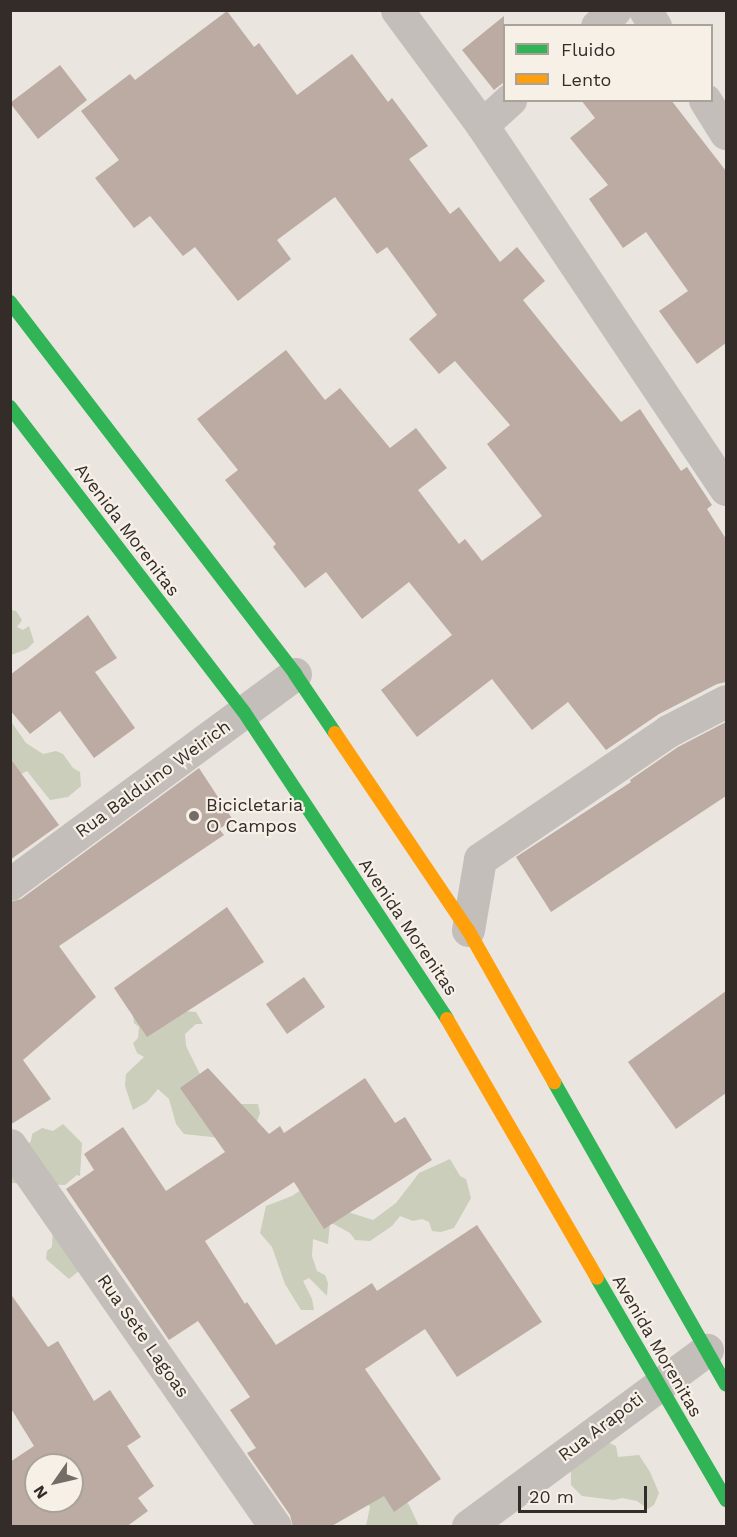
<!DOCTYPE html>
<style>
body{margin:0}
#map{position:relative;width:737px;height:1537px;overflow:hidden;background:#eae5df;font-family:"Work Sans",sans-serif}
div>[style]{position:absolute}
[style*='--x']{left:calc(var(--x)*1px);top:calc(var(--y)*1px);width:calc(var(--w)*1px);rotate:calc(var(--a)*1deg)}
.green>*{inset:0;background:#cacebb}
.building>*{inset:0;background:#bcaba3}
.street>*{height:33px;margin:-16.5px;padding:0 16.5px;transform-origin:16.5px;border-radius:16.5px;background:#c3beb9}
.fast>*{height:14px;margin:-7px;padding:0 7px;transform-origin:7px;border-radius:7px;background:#30b455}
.slow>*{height:14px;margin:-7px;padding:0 7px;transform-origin:7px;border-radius:7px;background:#ff9f0a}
.dots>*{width:16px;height:16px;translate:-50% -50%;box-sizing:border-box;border:3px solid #f7f0e7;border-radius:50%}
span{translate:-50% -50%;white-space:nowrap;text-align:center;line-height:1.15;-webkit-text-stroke:4.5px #f7f0e7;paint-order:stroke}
.street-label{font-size:18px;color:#332c28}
.poi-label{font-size:18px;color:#332c28}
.left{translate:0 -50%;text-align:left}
.frame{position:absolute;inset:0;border:12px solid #332c28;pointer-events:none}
.legend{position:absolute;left:503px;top:24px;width:210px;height:78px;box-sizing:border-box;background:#f7f0e7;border:2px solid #a9a29b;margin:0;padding:8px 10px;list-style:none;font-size:18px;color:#332c28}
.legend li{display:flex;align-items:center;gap:12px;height:30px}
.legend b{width:30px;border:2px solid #a9a29b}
.north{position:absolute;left:24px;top:1453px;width:60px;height:60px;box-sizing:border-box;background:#f7f0e7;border:2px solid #a9a29b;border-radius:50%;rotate:236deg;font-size:16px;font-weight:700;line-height:24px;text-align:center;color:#332c28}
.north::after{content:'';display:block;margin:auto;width:21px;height:27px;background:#736d68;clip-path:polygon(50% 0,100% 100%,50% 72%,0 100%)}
.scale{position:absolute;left:518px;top:1486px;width:129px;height:27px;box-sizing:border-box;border:3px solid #332c28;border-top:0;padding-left:8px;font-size:18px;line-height:21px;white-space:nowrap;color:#332c28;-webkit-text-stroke:4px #f7f0e7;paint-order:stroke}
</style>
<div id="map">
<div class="green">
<div style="clip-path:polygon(11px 610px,16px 611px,22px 620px,17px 627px,23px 630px,29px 626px,34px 642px,27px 649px,11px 655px)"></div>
<div style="clip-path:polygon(10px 720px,26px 743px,43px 754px,56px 751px,63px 754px,73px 768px,80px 772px,81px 786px,68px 797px,50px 800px,27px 771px,11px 779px)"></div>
<div style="clip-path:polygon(183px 1011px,196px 1012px,203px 1024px,196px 1024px,185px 1034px,186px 1046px,202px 1078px,240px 1104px,258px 1104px,260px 1113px,256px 1124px,221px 1138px,184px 1134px,176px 1124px,169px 1099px,158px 1089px,147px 1102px,133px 1110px,125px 1086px,126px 1074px,144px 1057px,137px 1053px,133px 1043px,138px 1038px,139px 1027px,134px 1023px,133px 1015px)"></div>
<div style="clip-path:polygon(63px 1124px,82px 1143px,80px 1176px,77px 1175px,65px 1185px,12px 1183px,10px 1164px,31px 1141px,32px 1134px,42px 1128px,53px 1131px)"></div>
<div style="clip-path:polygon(450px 1159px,460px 1176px,466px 1179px,471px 1198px,454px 1228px,441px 1232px,432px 1231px,429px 1222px,422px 1219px,413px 1221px,400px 1216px,392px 1226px,370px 1241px,355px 1240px,350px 1233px,330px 1222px,328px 1244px,313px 1239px,312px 1256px,317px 1271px,325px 1275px,328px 1283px,327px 1296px,309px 1278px,303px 1281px,312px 1299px,314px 1310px,301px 1310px,285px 1284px,272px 1247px,260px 1233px,266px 1206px,292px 1196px,308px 1185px,348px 1212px,373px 1220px,396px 1203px,419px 1173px)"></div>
<div style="clip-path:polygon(53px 1225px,80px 1270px,69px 1279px,46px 1259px,47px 1251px,52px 1247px)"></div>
<div style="clip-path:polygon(601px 1439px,616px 1446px,618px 1457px,639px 1455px,650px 1472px,659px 1493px,654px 1505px,648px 1509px,637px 1501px,622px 1498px,614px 1500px,582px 1496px,571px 1485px,571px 1461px)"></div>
<div style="clip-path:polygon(392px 1484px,409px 1505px,419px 1526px,366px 1526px,370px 1507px,365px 1498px)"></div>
</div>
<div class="building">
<div style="clip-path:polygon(227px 11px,254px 47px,259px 43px,297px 95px,352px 54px,388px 102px,392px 98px,428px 146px,409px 159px,450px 214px,459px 207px,500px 262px,517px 247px,545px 281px,523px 300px,621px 422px,640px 409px,681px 471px,687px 467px,712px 505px,707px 509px,726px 539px,726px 682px,717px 684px,659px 714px,606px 750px,568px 702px,532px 730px,492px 679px,417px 737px,381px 690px,452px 635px,409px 582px,362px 619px,326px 572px,305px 588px,273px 547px,276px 544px,225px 480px,238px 470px,197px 419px,286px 350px,325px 400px,340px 388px,390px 448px,416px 428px,447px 468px,418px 490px,459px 544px,465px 539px,482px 561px,542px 516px,487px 444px,510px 425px,455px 361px,439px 374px,409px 339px,437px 315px,387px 247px,377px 254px,335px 197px,277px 240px,291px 259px,238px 301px,195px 247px,183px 256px,150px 216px,134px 228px,95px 178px,119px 160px,81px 111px,130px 74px,135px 80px)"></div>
<div style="clip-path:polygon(504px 16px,504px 82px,494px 90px,462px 50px)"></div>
<div style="clip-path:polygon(60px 65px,87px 100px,38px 139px,10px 103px)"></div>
<div style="clip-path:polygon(581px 100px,671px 100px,726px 171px,726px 343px,697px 364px,659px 311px,688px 291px,646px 232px,623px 248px,589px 199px,608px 185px,570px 138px,595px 118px)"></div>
<div style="clip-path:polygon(88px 615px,117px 658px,95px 672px,135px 728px,94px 758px,60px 711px,30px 734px,10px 710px,10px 675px)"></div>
<div style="clip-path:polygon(726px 722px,726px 796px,551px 912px,516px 857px,631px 782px,630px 780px,678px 747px)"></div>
<div style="clip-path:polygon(10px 758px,59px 825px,10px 860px)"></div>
<div style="clip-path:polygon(199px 768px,233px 820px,219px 829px,224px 835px,59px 946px,96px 997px,23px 1060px,51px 1099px,10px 1125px,10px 902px,21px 899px)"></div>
<div style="clip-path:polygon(227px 907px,264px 962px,147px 1037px,114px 988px)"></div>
<div style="clip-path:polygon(304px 977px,325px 1007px,287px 1034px,266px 1004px)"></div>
<div style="clip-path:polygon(726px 991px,726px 1093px,676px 1129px,628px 1062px)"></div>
<div style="clip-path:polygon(208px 1068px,269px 1134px,280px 1126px,284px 1133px,365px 1078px,395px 1123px,405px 1117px,432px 1160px,324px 1229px,294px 1182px,205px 1241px,245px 1304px,247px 1302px,276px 1345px,372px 1283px,377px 1291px,477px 1225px,542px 1322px,457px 1377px,425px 1329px,365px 1369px,441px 1479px,394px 1512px,384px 1496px,330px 1527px,293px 1527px,290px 1515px,247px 1453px,256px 1448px,230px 1410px,250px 1397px,198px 1321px,169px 1340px,66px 1189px,94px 1170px,84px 1154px,123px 1127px,166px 1191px,225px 1152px,180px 1088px)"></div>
<div style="clip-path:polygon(evenodd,10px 1293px,48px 1347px,58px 1341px,94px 1401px,110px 1390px,141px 1437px,127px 1446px,154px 1486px,138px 1498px,148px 1511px,126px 1527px,10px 1527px,10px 1462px,34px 1446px,10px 1407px,10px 1293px,36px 1465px,72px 1465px,72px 1501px,36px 1501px,36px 1465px)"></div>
</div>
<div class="street">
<div style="--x:397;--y:10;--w:143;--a:53.5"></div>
<div style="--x:482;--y:125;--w:438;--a:56.2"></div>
<div style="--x:645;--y:10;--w:19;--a:58"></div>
<div style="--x:597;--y:26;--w:24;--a:-42"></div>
<div style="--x:705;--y:100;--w:39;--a:58"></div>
<div style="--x:482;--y:125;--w:38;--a:-42"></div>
<div style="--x:10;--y:884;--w:354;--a:-36.4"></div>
<div style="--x:468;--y:930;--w:72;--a:-80.4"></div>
<div style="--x:480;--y:859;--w:227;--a:-34.2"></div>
<div style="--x:668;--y:731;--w:65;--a:-27.3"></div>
<div style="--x:10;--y:1145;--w:464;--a:55.2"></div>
<div style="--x:468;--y:1526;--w:297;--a:-36.4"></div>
</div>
<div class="fast">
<div style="--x:10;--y:302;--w:469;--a:52.5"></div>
<div style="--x:295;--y:674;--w:71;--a:55.9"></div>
<div style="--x:10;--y:407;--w:384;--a:52.5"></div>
<div style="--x:244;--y:712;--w:368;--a:56.5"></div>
<div style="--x:554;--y:1082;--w:348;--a:60.4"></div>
<div style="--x:597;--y:1278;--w:257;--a:59.8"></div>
</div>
<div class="slow">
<div style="--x:335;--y:733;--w:238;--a:56"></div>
<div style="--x:468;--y:930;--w:175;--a:60.5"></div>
<div style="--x:447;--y:1019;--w:299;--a:59.9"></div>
</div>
<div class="dots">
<div style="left:194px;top:816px;background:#736d68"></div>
</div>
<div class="street-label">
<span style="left:127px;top:530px;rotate:53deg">Avenida Morenitas</span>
<span style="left:153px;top:779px;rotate:-36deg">Rua Balduino Weirich</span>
<span style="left:408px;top:927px;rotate:56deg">Avenida Morenitas</span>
<span style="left:143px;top:1336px;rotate:55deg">Rua Sete Lagoas</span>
<span style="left:657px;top:1346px;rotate:60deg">Avenida Morenitas</span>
<span style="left:601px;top:1427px;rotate:-37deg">Rua Arapoti</span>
</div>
<div class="poi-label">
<span class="left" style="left:206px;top:816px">Bicicletaria<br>O Campos</span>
</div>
<div class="frame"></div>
<ul class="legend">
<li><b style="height:8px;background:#30b455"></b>Fluido</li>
<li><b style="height:8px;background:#ff9f0a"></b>Lento</li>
</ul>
<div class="north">N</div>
<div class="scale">20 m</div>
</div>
